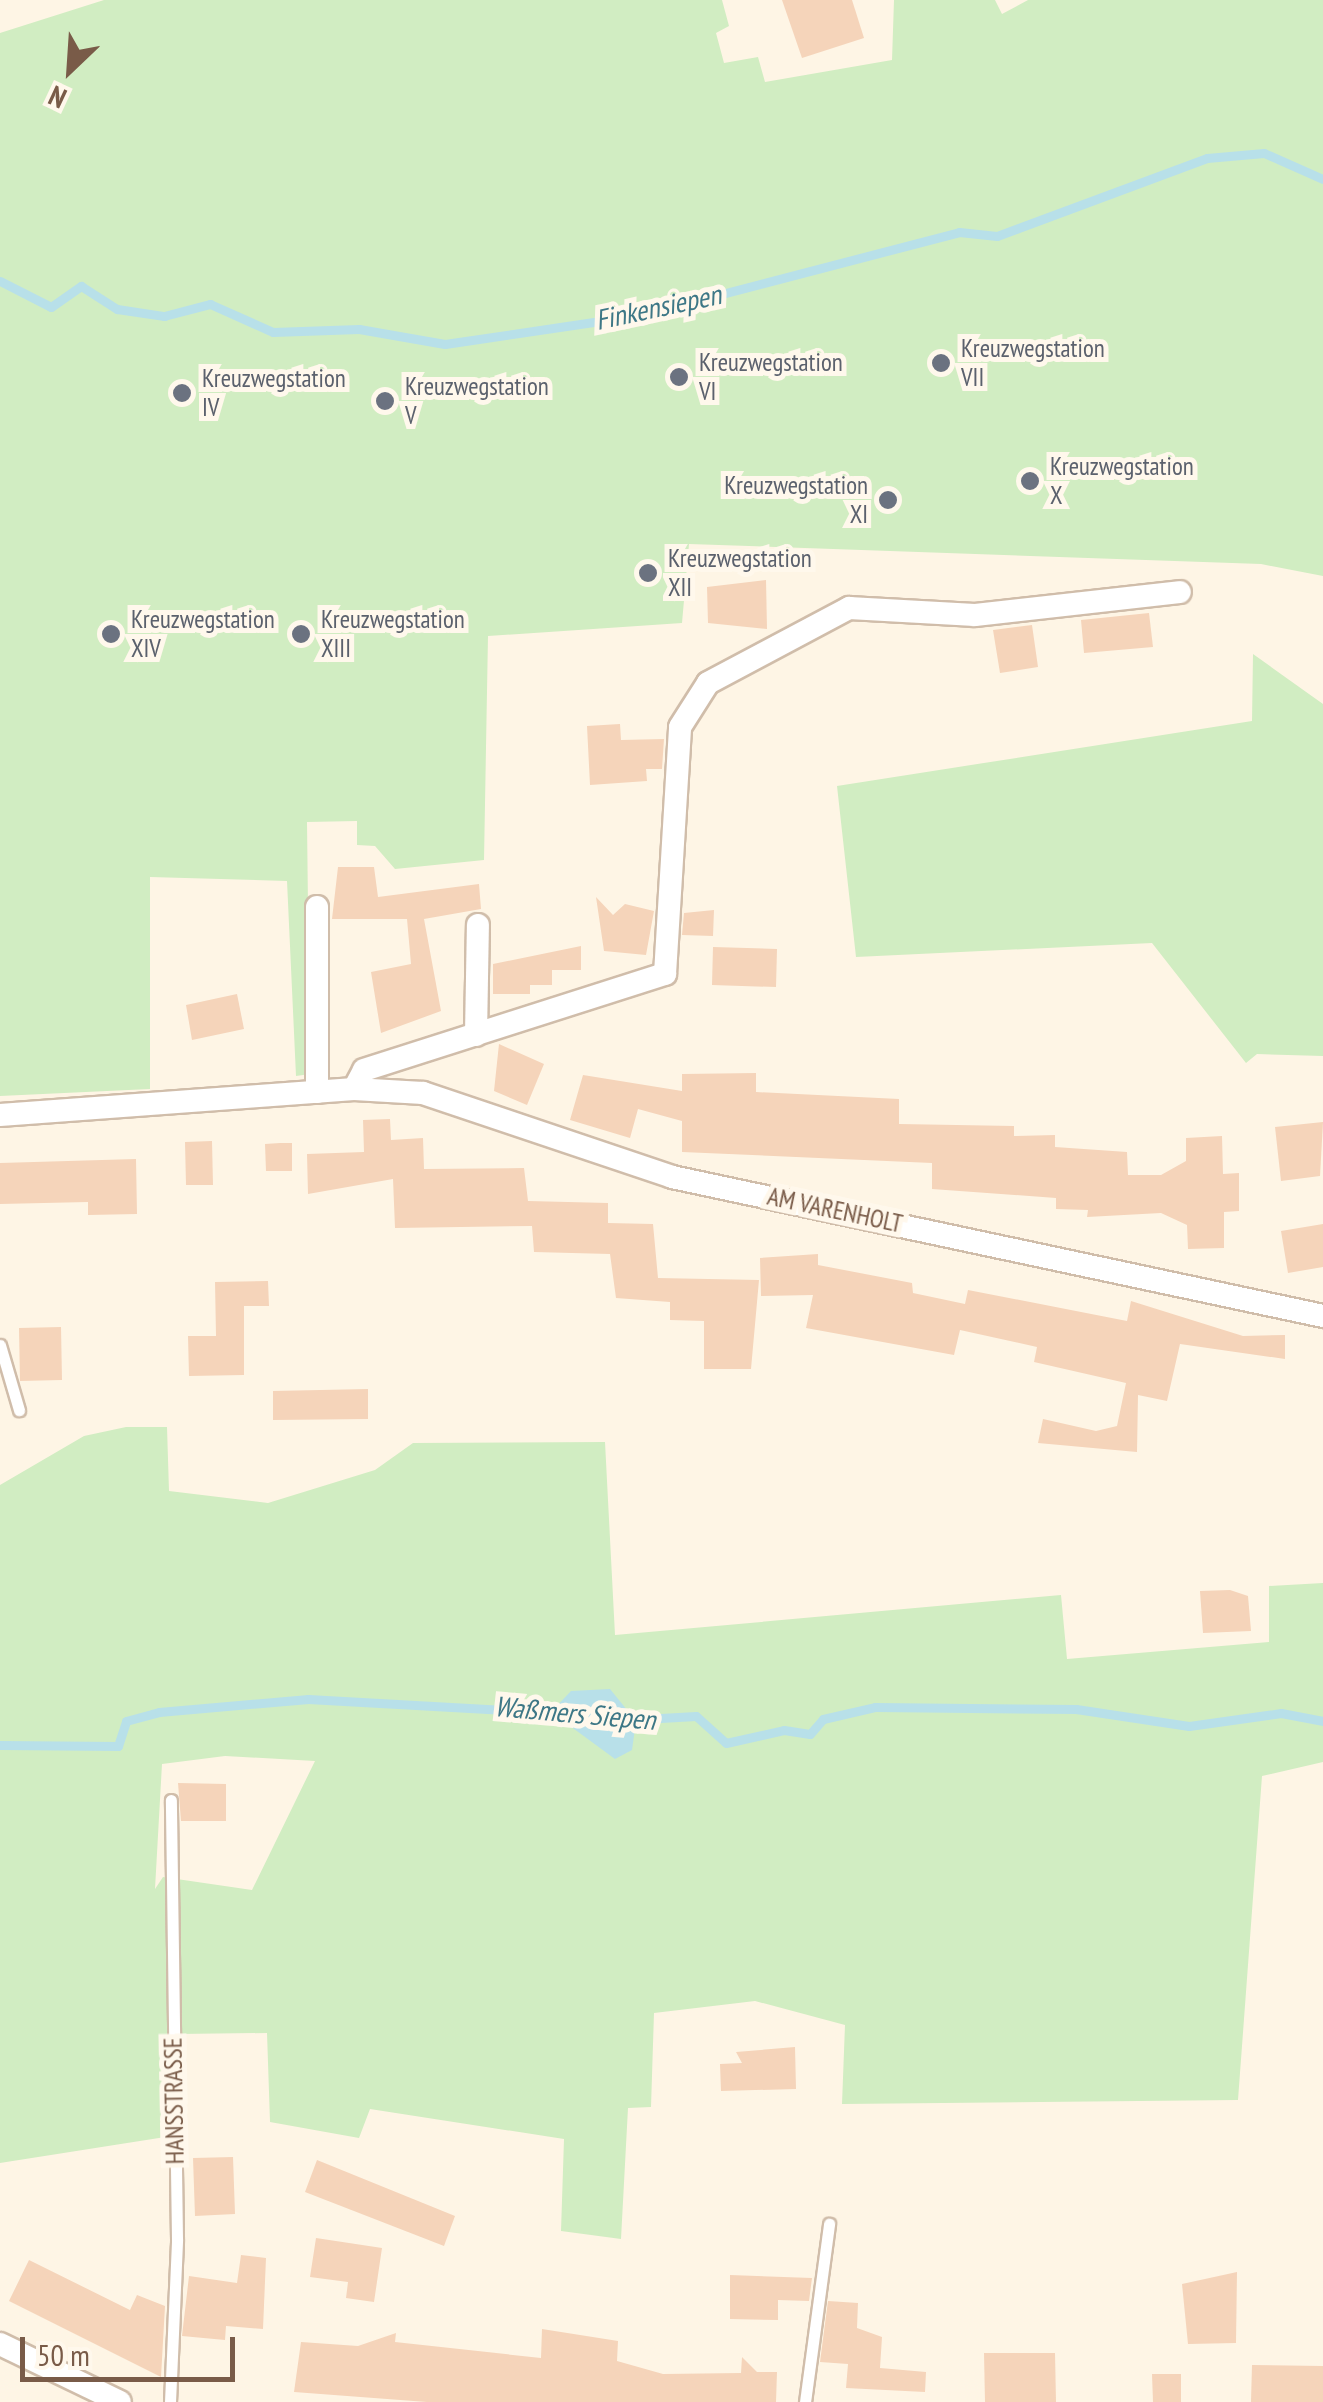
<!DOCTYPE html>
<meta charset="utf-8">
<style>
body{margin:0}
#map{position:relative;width:1323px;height:2402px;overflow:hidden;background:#fef5e5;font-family:"PT Sans Narrow",sans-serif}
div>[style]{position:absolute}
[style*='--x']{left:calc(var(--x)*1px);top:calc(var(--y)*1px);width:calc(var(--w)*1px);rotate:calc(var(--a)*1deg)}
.green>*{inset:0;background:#d1edc2}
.water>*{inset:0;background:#b8e0e9}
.stream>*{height:9px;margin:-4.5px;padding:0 4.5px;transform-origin:4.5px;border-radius:4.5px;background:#b8e0e9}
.building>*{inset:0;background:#f5d4ba}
.roads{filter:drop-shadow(2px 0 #d0bdaa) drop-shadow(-2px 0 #d0bdaa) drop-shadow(0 2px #d0bdaa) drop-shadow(0 -2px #d0bdaa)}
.lane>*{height:11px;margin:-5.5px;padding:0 5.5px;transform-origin:5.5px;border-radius:5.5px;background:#fff}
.street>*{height:22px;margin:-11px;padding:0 11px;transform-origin:11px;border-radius:11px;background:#fff}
.dots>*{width:28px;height:28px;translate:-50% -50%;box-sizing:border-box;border:5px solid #fff8ec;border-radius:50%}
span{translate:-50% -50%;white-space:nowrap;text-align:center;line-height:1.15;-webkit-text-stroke:10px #fff8ec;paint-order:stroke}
.worship-label{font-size:25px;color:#5b616d}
.left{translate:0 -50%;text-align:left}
.right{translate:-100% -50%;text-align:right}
.street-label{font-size:25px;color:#795b48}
.water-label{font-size:28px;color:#3d7786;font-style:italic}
.north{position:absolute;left:20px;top:20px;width:100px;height:100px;-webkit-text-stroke:8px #fff8ec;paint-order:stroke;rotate:205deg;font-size:28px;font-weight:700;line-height:40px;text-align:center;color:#795b48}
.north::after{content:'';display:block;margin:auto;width:35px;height:45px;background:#795b48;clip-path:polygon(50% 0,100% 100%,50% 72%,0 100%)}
.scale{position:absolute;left:20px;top:2337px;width:215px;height:45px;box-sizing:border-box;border:5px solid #795b48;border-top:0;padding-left:12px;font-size:30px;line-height:35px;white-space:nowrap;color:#795b48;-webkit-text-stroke:8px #fff8ec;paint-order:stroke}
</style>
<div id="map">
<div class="green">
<div style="clip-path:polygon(104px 0,722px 0,729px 26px,716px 33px,724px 63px,758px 57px,765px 82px,892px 60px,894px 0,995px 0,1002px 14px,1028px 0,1323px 0,1323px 576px,1261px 564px,689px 544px,682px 623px,488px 636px,484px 860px,395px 869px,375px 846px,357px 845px,357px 821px,307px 822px,310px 1074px,296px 1076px,287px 881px,150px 877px,150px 1089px,0 1096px,0 33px)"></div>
<div style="clip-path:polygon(1253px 654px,1323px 704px,1323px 1056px,1257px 1054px,1246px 1063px,1152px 943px,856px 957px,837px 786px,1252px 721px)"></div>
<div style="clip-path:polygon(evenodd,126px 1427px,167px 1427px,169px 1491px,268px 1503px,375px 1470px,413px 1443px,605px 1442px,615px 1635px,1061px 1595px,1067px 1659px,1269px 1642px,1269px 1586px,1323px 1583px,1323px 1762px,1262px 1776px,1238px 2100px,842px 2104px,845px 2025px,755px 2001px,654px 2013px,651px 2107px,628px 2108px,621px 2239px,561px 2231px,564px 2139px,370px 2109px,359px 2138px,270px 2122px,267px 2033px,178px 2034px,178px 2135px,0 2163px,0 1485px,84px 1436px,126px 1427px,225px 1756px,315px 1761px,252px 1890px,163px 1877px,155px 1889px,162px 1764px,225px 1756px)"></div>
</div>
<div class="water">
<div style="clip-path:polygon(610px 1689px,636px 1721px,632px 1750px,615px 1759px,551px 1712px,571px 1691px)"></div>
</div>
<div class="stream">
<div style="--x:0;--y:281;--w:57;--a:27"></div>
<div style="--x:51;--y:307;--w:37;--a:-35"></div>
<div style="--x:81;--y:286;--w:43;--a:32.6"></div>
<div style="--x:117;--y:309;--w:48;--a:8.5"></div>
<div style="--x:164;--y:316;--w:48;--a:-14.6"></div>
<div style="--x:210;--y:304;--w:69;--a:24"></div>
<div style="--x:273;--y:332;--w:86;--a:-2"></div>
<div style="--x:359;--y:329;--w:87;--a:9.9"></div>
<div style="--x:445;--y:344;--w:198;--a:-8.4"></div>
<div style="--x:641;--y:315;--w:329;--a:-14.6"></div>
<div style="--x:959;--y:232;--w:38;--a:6"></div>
<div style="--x:997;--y:236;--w:224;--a:-20.4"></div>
<div style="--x:1207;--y:158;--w:57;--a:-5"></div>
<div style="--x:1264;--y:153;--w:64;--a:23.8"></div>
<div style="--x:625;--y:1720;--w:71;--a:-3.2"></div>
<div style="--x:696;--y:1716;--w:40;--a:42"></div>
<div style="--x:726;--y:1743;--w:59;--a:-12.6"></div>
<div style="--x:784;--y:1730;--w:26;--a:9"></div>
<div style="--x:810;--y:1734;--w:20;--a:-49"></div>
<div style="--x:823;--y:1719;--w:53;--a:-13"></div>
<div style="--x:875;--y:1707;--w:201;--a:0.6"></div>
<div style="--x:1076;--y:1709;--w:114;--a:8.6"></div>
<div style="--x:1189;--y:1726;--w:93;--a:-8"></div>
<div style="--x:1281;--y:1713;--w:43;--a:10.8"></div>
<div style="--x:0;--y:1745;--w:118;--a:0.5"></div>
<div style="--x:118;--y:1746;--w:26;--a:-72"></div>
<div style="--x:126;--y:1721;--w:34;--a:-15"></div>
<div style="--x:159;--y:1712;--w:150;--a:-5"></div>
<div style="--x:308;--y:1699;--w:251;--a:3.2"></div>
</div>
<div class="building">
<div style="clip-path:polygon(782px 0,852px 0,864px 38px,802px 58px)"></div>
<div style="clip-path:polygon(766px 580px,767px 629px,708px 623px,707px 587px)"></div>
<div style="clip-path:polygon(1149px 613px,1153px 647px,1084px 653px,1081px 620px)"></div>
<div style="clip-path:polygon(1032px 625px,1038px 667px,1000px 673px,993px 630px)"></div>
<div style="clip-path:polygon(620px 724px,621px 740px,664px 739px,662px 769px,646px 769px,647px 781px,590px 785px,587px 726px)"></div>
<div style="clip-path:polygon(338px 867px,374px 867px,378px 897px,479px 884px,481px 909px,424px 919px,441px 1011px,381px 1033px,371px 972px,411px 964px,407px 919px,332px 919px)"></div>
<div style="clip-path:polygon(596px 897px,613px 915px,625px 904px,654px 911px,646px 955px,604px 951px)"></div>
<div style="clip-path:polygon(714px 910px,713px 936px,682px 935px,684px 913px)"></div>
<div style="clip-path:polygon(581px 946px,581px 970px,552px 970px,552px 985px,530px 985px,530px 994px,493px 994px,493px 964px)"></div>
<div style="clip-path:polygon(713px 947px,777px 949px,776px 987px,712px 985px)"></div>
<div style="clip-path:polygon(237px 994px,244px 1029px,192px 1040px,186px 1005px)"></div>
<div style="clip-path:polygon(499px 1044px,544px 1064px,527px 1105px,494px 1091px)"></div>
<div style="clip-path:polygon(756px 1073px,756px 1092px,899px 1099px,899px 1124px,1014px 1126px,1014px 1136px,1055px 1135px,1055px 1147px,1127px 1152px,1128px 1175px,1161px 1175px,1186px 1161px,1186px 1138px,1222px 1136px,1223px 1174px,1239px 1173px,1239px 1211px,1224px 1212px,1224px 1248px,1188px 1249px,1187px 1225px,1161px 1213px,1087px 1217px,1088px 1210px,1056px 1209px,1056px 1198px,932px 1189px,932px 1163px,682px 1152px,682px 1121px,638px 1109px,630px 1138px,570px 1120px,583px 1075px,682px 1091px,682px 1074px)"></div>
<div style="clip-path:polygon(390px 1119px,391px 1140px,423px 1138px,424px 1169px,524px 1168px,528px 1201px,608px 1203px,608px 1223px,653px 1224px,658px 1278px,759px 1280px,751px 1369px,704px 1369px,704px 1321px,670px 1320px,670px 1302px,616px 1298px,610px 1254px,534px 1252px,532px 1226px,395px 1228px,393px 1179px,308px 1194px,307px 1154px,364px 1152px,363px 1120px)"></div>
<div style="clip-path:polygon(1323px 1122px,1320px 1176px,1281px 1181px,1275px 1127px)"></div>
<div style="clip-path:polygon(212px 1141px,213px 1185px,186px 1185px,185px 1142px)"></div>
<div style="clip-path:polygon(280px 1143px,292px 1143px,292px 1171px,266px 1171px,265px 1144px)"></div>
<div style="clip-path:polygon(136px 1159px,137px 1214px,88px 1215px,88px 1202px,0 1204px,0 1163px)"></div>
<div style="clip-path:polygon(1323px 1224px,1323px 1267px,1288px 1273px,1281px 1231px)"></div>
<div style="clip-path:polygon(818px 1254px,818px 1265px,912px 1283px,913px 1293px,965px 1304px,968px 1290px,1127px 1321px,1131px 1301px,1243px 1336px,1285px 1335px,1285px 1359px,1180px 1344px,1167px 1401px,1138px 1395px,1137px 1452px,1038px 1443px,1043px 1419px,1096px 1431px,1117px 1426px,1126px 1383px,1034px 1362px,1037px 1347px,960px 1330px,954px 1355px,806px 1328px,813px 1295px,761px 1296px,760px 1258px)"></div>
<div style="clip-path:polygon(268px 1281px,269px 1306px,244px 1306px,244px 1375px,189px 1376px,188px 1336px,216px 1336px,215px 1282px)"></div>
<div style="clip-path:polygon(61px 1327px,62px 1380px,20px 1381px,19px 1328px)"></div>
<div style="clip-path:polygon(368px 1389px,368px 1419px,273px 1420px,273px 1391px)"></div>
<div style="clip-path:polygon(1230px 1590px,1248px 1596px,1251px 1631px,1203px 1633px,1200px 1591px)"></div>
<div style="clip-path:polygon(178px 1783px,226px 1784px,226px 1821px,181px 1821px)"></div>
<div style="clip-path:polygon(795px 2047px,796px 2089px,721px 2091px,720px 2064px,742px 2063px,736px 2052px)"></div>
<div style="clip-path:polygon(233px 2157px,235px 2214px,195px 2216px,193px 2158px)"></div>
<div style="clip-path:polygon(317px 2160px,455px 2216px,444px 2246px,305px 2192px)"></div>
<div style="clip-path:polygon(316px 2238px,382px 2248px,374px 2302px,346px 2298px,348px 2282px,310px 2277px)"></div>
<div style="clip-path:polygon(241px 2255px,266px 2258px,263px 2329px,226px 2326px,225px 2340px,182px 2336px,189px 2276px,237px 2283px)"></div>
<div style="clip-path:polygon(29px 2260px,130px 2310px,137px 2295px,165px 2306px,161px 2377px,9px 2301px)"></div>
<div style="clip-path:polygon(1237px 2272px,1236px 2343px,1188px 2344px,1182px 2284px)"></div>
<div style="clip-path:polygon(730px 2275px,812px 2278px,809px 2301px,778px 2300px,778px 2320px,730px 2319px)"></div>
<div style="clip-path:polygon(828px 2301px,858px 2303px,857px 2328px,882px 2337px,880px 2368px,926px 2372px,925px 2392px,846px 2388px,848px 2364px,820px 2362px)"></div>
<div style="clip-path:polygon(542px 2329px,618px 2341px,617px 2361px,663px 2374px,741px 2373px,742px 2357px,757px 2372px,777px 2372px,776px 2402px,427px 2402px,294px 2392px,301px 2342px,358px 2346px,396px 2333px,395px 2342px,541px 2358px)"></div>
<div style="clip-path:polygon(984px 2353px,1055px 2353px,1056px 2402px,985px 2402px)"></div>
<div style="clip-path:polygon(1252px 2365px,1323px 2366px,1323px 2402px,1251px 2402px)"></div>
<div style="clip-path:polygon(1152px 2374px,1181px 2374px,1181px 2402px,1153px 2402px)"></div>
</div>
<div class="roads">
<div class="lane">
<div style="--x:0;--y:1345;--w:68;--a:73.7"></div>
<div style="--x:170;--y:2402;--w:163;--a:-87.5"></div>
<div style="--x:177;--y:2239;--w:439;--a:-90.8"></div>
<div style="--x:805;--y:2402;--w:180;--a:-82.3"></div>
</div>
<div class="street">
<div style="--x:317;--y:907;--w:185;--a:90"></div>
<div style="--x:476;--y:1035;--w:110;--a:-89"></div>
<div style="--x:354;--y:1089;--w:21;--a:-62"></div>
<div style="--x:364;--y:1070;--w:316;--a:-17.7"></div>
<div style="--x:665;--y:974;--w:247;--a:-86.5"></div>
<div style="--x:680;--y:727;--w:52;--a:-57.5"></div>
<div style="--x:708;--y:683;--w:160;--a:-28"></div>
<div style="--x:849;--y:608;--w:126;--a:3.2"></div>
<div style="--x:975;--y:615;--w:206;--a:-6.4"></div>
<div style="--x:0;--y:1115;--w:355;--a:-4.2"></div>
<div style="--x:354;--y:1089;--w:69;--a:3.3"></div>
<div style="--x:423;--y:1093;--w:263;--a:18.6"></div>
<div style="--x:672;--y:1177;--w:666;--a:12.05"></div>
<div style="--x:0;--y:2344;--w:133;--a:25.8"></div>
</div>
</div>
<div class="dots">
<div style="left:941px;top:363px;background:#6b7280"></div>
<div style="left:679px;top:377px;background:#6b7280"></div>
<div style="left:182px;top:393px;background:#6b7280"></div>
<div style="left:385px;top:401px;background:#6b7280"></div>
<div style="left:1030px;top:481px;background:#6b7280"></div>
<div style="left:888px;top:500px;background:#6b7280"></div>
<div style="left:648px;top:573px;background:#6b7280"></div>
<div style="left:111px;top:634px;background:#6b7280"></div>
<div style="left:301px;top:634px;background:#6b7280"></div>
</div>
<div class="worship-label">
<span class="left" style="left:961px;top:363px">Kreuzwegstation<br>VII</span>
<span class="left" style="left:699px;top:377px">Kreuzwegstation<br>VI</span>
<span class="left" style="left:202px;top:393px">Kreuzwegstation<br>IV</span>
<span class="left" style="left:405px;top:401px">Kreuzwegstation<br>V</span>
<span class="left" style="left:1050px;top:481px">Kreuzwegstation<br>X</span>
<span class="right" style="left:868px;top:500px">Kreuzwegstation<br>XI</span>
<span class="left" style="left:668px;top:573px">Kreuzwegstation<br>XII</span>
<span class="left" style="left:131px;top:634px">Kreuzwegstation<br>XIV</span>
<span class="left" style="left:321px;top:634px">Kreuzwegstation<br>XIII</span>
</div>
<div class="street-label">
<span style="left:835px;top:1210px;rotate:12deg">AM VARENHOLT</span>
<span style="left:174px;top:2101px;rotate:-91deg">HANSSTRASSE</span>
</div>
<div class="water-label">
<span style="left:658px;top:307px;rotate:-12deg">Finkensiepen</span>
<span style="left:575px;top:1713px;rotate:5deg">Waßmers Siepen</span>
</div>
<div class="north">N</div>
<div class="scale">50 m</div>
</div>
